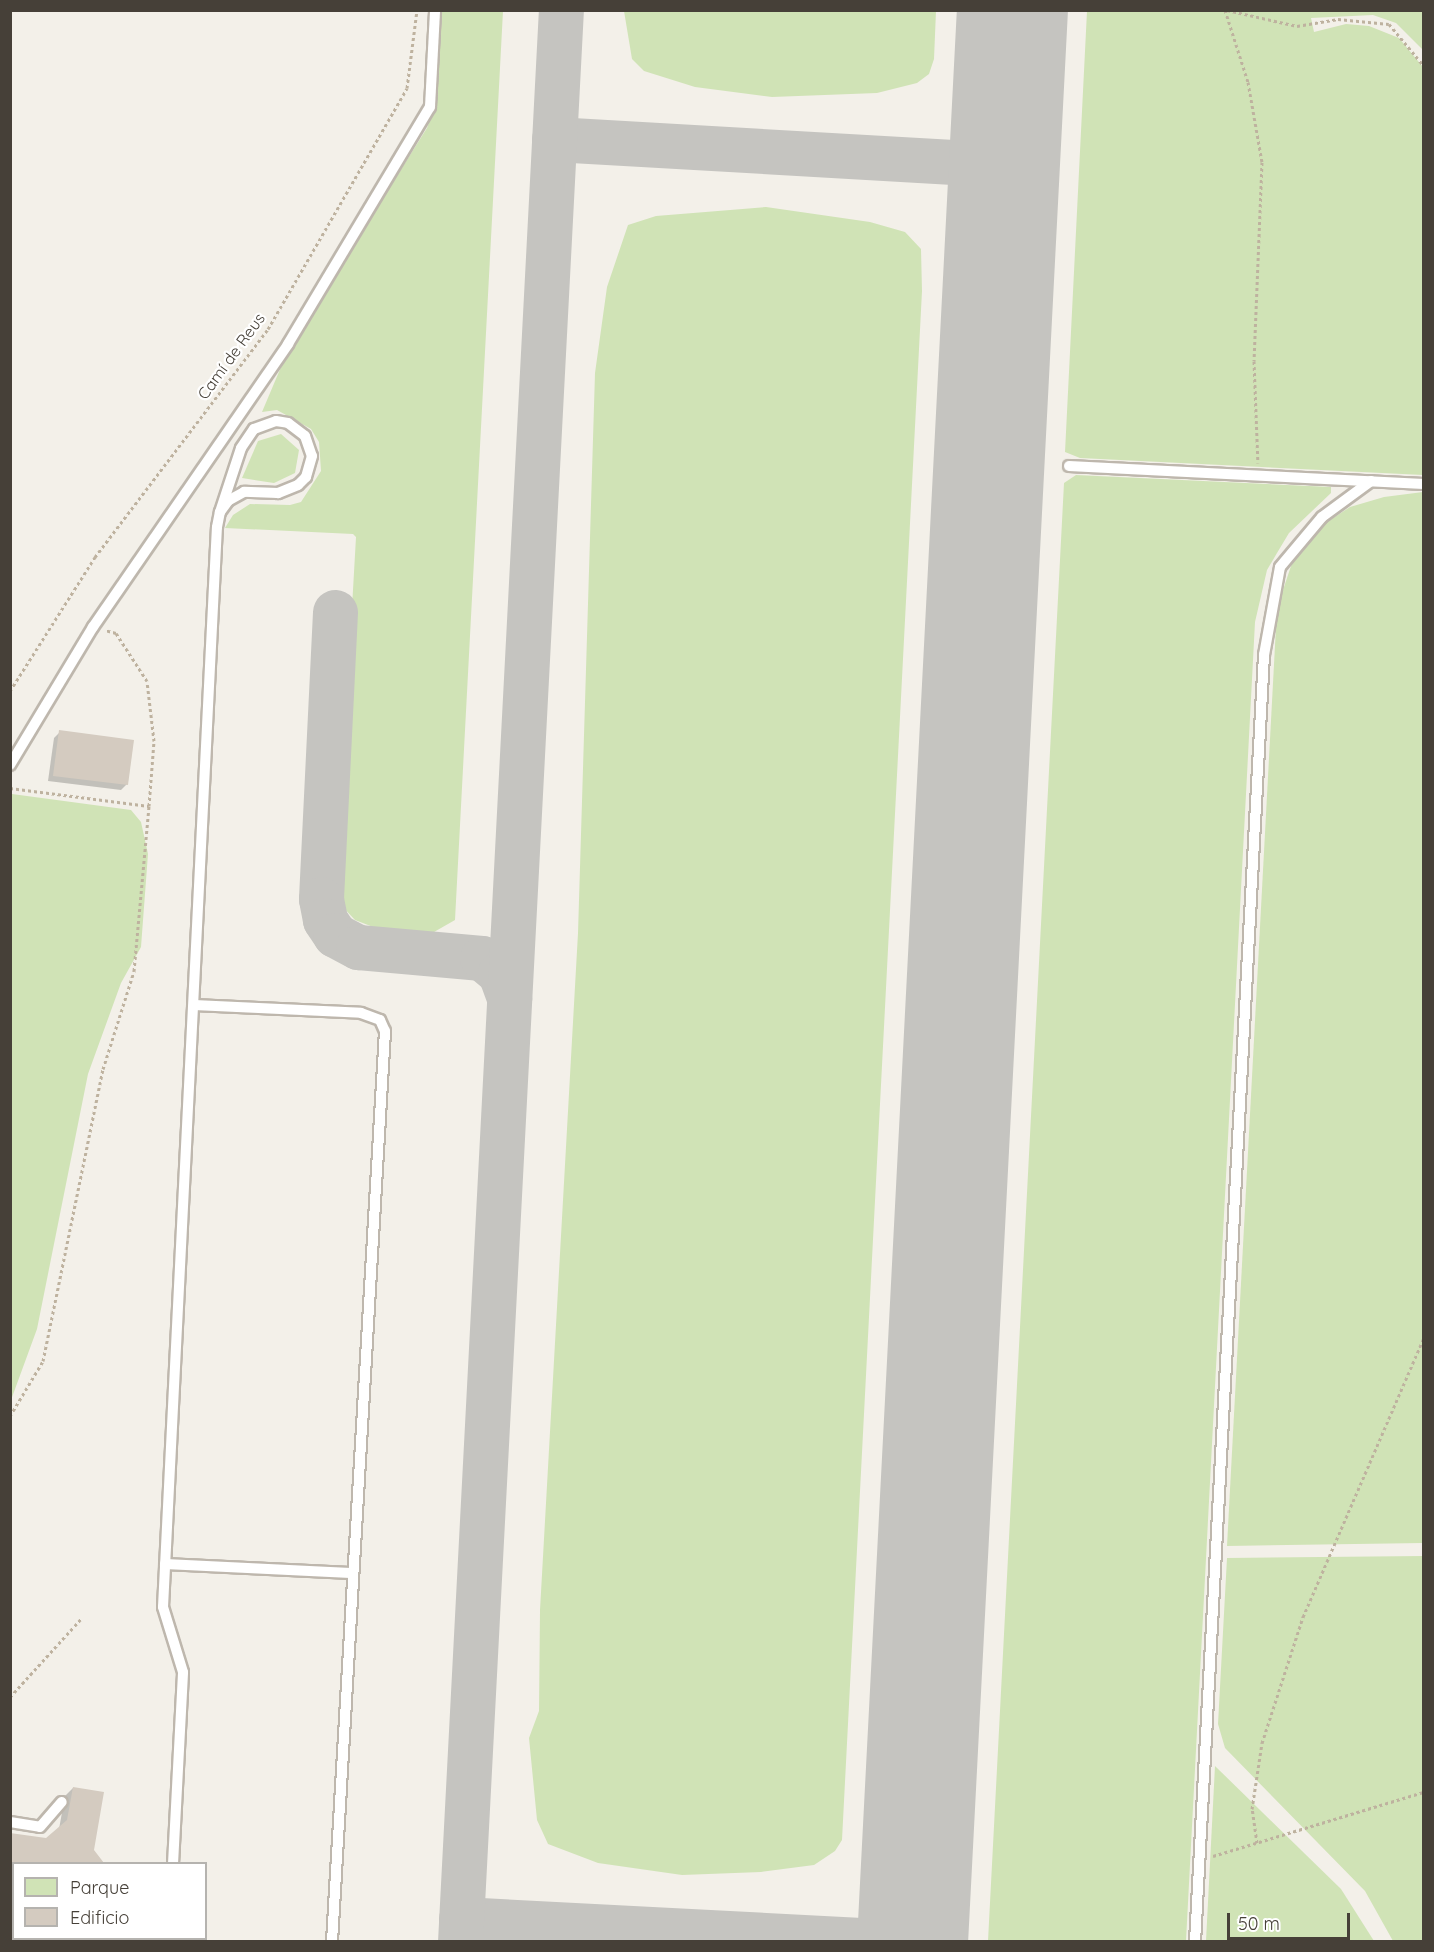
<!DOCTYPE html>
<meta charset="utf-8">
<style>
body{margin:0}
#map{position:relative;width:1434px;height:1952px;overflow:hidden;background:#f3f0e9;font-family:Quicksand,sans-serif}
div>[style]{position:absolute}
[style*='--x']{left:calc(var(--x)*1px);top:calc(var(--y)*1px);width:calc(var(--w)*1px);rotate:calc(var(--a)*1deg)}
.green>*{inset:0;background:#d0e3b6}
.shadow>*{inset:0;background:#0003}
.taxiway>*{height:45px;margin:-22.5px;padding:0 22.5px;transform-origin:22.5px;border-radius:22.5px;background:#c5c4c0}
.runway>*{height:111px;margin:-55.5px;padding:0 55.5px;transform-origin:55.5px;border-radius:55.5px;background:#c5c4c0}
.building>*{inset:0;background:#d4cbc0}
.path>*{height:3px;margin-top:-1.5px;transform-origin:0;background:repeating-linear-gradient(90deg,#beb29f 0 3px,transparent 0 6px)}
.roads{filter:drop-shadow(2px 0 #beb7ad) drop-shadow(-2px 0 #beb7ad) drop-shadow(0 2px #beb7ad) drop-shadow(0 -2px #beb7ad)}
.lane>*{height:10px;margin:-5px;padding:0 5px;transform-origin:5px;border-radius:5px;background:#fff}
span{translate:-50% -50%;white-space:nowrap;text-align:center;line-height:1.15;-webkit-text-stroke:4.5px #fff;paint-order:stroke}
.street-label{font-size:16px;color:#464038}
.frame{position:absolute;inset:0;border:12px solid #464038;pointer-events:none}
.legend{position:absolute;left:12px;top:1862px;width:195px;height:78px;box-sizing:border-box;background:#fff;border:2px solid #b5b3af;margin:0;padding:8px 10px;list-style:none;font-size:18px;color:#464038}
.legend li{display:flex;align-items:center;gap:12px;height:30px}
.legend b{width:30px;border:2px solid #b5b3af}
.scale{position:absolute;left:1227px;top:1913px;width:123px;height:27px;box-sizing:border-box;border:3px solid #464038;border-top:0;padding-left:8px;font-size:18px;line-height:21px;white-space:nowrap;color:#464038;-webkit-text-stroke:4px #fff;paint-order:stroke}
</style>
<div id="map">
<div class="green">
<div style="clip-path:polygon(442px 11px,503px 11px,455px 920px,434px 932px,381px 930px,355px 920px,342px 906px,336px 889px,356px 537px,353px 534px,225px 528px,233px 515px,250px 504px,290px 505px,301px 502px,321px 471px,319px 442px,311px 429px,277px 410px,262px 412px,289px 348px,427px 128px,437px 100px)"></div>
<div style="clip-path:polygon(624px 11px,936px 11px,934px 59px,929px 74px,917px 83px,877px 93px,772px 97px,695px 87px,644px 71px,632px 59px)"></div>
<div style="clip-path:polygon(1087px 11px,1423px 11px,1423px 50px,1396px 23px,1373px 15px,1311px 18px,1314px 32px,1346px 24px,1369px 26px,1399px 38px,1423px 67px,1423px 475px,1080px 458px,1065px 452px)"></div>
<div style="clip-path:polygon(766px 207px,870px 222px,905px 232px,921px 249px,922px 291px,842px 1840px,835px 1851px,814px 1865px,761px 1872px,682px 1875px,598px 1863px,548px 1844px,537px 1820px,529px 1738px,539px 1711px,540px 1610px,578px 933px,595px 373px,607px 287px,628px 225px,656px 216px)"></div>
<div style="clip-path:polygon(281px 434px,299px 450px,295px 473px,274px 483px,242px 478px,258px 441px)"></div>
<div style="clip-path:polygon(1076px 475px,1331px 487px,1331px 493px,1289px 533px,1277px 553px,1267px 570px,1255px 622px,1186px 1941px,988px 1941px,1064px 483px)"></div>
<div style="clip-path:polygon(1423px 492px,1423px 1543px,1227px 1546px,1277px 608px,1292px 563px,1327px 522px,1350px 507px,1384px 497px)"></div>
<div style="clip-path:polygon(12px 794px,131px 810px,141px 822px,148px 854px,141px 947px,121px 983px,88px 1074px,37px 1329px,11px 1400px)"></div>
<div style="clip-path:polygon(1423px 1556px,1423px 1941px,1393px 1941px,1365px 1891px,1225px 1748px,1218px 1724px,1227px 1558px)"></div>
<div style="clip-path:polygon(1215px 1766px,1341px 1889px,1374px 1941px,1206px 1941px)"></div>
</div>
<div class="shadow">
<div style="clip-path:polygon(60px 732px,127px 784px,121px 790px,48px 781px,54px 738px)"></div>
<div style="clip-path:polygon(73px 1788px,92px 1850px,102px 1864px,14px 1864px,14px 1874px,10px 1874px,10px 1835px,47px 1840px,59px 1829px,65px 1796px)"></div>
</div>
<div class="taxiway">
<div style="--x:554;--y:139;--w:452;--a:3.3"></div>
<div style="--x:335;--y:612;--w:287;--a:92.8"></div>
<div style="--x:321;--y:899;--w:21;--a:79"></div>
<div style="--x:325;--y:920;--w:18;--a:56"></div>
<div style="--x:335;--y:935;--w:26;--a:28"></div>
<div style="--x:358;--y:947;--w:124;--a:5.1"></div>
<div style="--x:482;--y:958;--w:23;--a:40"></div>
<div style="--x:500;--y:973;--w:27;--a:70"></div>
<div style="--x:461;--y:1919;--w:434;--a:3"></div>
<div style="--x:460;--y:1942;--w:1935;--a:-87.01"></div>
</div>
<div class="runway">
<div style="--x:912;--y:1942;--w:1935;--a:-87.04"></div>
</div>
<div class="building">
<div style="clip-path:polygon(59px 730px,134px 740px,128px 785px,53px 776px)"></div>
<div style="clip-path:polygon(73px 1787px,104px 1792px,94px 1850px,104px 1863px,10px 1863px,10px 1833px,46px 1838px,67px 1820px)"></div>
</div>
<div class="path">
<div style="--x:1225;--y:10;--w:76;--a:72.3"></div>
<div style="--x:1248;--y:82;--w:81;--a:80.1"></div>
<div style="--x:1262;--y:162;--w:199;--a:92.3"></div>
<div style="--x:1254;--y:361;--w:102;--a:87.8"></div>
<div style="--x:1227;--y:10;--w:72;--a:12.9"></div>
<div style="--x:1297;--y:26;--w:42;--a:-9.7"></div>
<div style="--x:1338;--y:19;--w:51;--a:5.6"></div>
<div style="--x:1389;--y:24;--w:55;--a:50.2"></div>
<div style="--x:10;--y:691;--w:159;--a:-57.6"></div>
<div style="--x:95;--y:557;--w:286;--a:-52.8"></div>
<div style="--x:268;--y:329;--w:278;--a:-60"></div>
<div style="--x:407;--y:88;--w:79;--a:-82.7"></div>
<div style="--x:10;--y:788;--w:140;--a:7.4"></div>
<div style="--x:149;--y:806;--w:65;--a:-85.6"></div>
<div style="--x:154;--y:741;--w:60;--a:-96.7"></div>
<div style="--x:147;--y:681;--w:57;--a:-122.9"></div>
<div style="--x:116;--y:633;--w:11;--a:-165"></div>
<div style="--x:10;--y:1416;--w:64;--a:-59"></div>
<div style="--x:43;--y:1361;--w:298;--a:-78.4"></div>
<div style="--x:103;--y:1069;--w:103;--a:-72.4"></div>
<div style="--x:134;--y:971;--w:166;--a:-84.8"></div>
<div style="--x:10;--y:1697;--w:105;--a:-47.7"></div>
<div style="--x:1257;--y:1843;--w:34;--a:-98"></div>
<div style="--x:1252;--y:1809;--w:67;--a:-81.4"></div>
<div style="--x:1262;--y:1743;--w:133;--a:-72"></div>
<div style="--x:1303;--y:1617;--w:304;--a:-66.6"></div>
<div style="--x:1213;--y:1856;--w:220;--a:-16.9"></div>
</div>
<div class="roads">
<div class="lane">
<div style="--x:1069;--y:466;--w:355;--a:2.9"></div>
<div style="--x:10;--y:765;--w:161;--a:-59"></div>
<div style="--x:93;--y:627;--w:344;--a:-55.4"></div>
<div style="--x:288;--y:344;--w:276;--a:-59.1"></div>
<div style="--x:430;--y:107;--w:97;--a:-87"></div>
<div style="--x:194;--y:1005;--w:167;--a:2.7"></div>
<div style="--x:361;--y:1013;--w:20;--a:20"></div>
<div style="--x:380;--y:1020;--w:12;--a:66"></div>
<div style="--x:385;--y:1031;--w:913;--a:93.33"></div>
<div style="--x:165;--y:1564;--w:186;--a:2.8"></div>
<div style="--x:10;--y:1822;--w:30;--a:9"></div>
<div style="--x:40;--y:1827;--w:33;--a:-49"></div>
<div style="--x:173;--y:1864;--w:192;--a:-87"></div>
<div style="--x:183;--y:1672;--w:68;--a:-107.1"></div>
<div style="--x:163;--y:1607;--w:1081;--a:-87.14"></div>
<div style="--x:217;--y:527;--w:15;--a:-79"></div>
<div style="--x:220;--y:512;--w:67;--a:-71.8"></div>
<div style="--x:241;--y:448;--w:23;--a:-56"></div>
<div style="--x:254;--y:429;--w:23;--a:-20"></div>
<div style="--x:276;--y:421;--w:12;--a:9"></div>
<div style="--x:288;--y:423;--w:21;--a:37"></div>
<div style="--x:305;--y:436;--w:21;--a:71"></div>
<div style="--x:312;--y:456;--w:22;--a:106"></div>
<div style="--x:306;--y:477;--w:11;--a:135"></div>
<div style="--x:298;--y:485;--w:22;--a:158"></div>
<div style="--x:278;--y:493;--w:34;--a:-178"></div>
<div style="--x:244;--y:492;--w:18;--a:151"></div>
<div style="--x:228;--y:501;--w:14;--a:126"></div>
<div style="--x:10;--y:1891;--w:4;--a:0"></div>
<div style="--x:169;--y:1942;--w:4;--a:-90"></div>
<div style="--x:1195;--y:1942;--w:1289;--a:-86.93"></div>
<div style="--x:1264;--y:655;--w:89;--a:-79.7"></div>
<div style="--x:1280;--y:567;--w:65;--a:-50"></div>
<div style="--x:1322;--y:517;--w:61;--a:-36.3"></div>
</div>
</div>
<div class="street-label">
<span style="left:231px;top:356px;rotate:-54deg">Camí de Reus</span>
</div>
<div class="frame"></div>
<ul class="legend">
<li><b style="height:16px;background:#d0e3b6"></b>Parque</li>
<li><b style="height:16px;background:#d4cbc0"></b>Edificio</li>
</ul>
<div class="scale">50 m</div>
</div>
